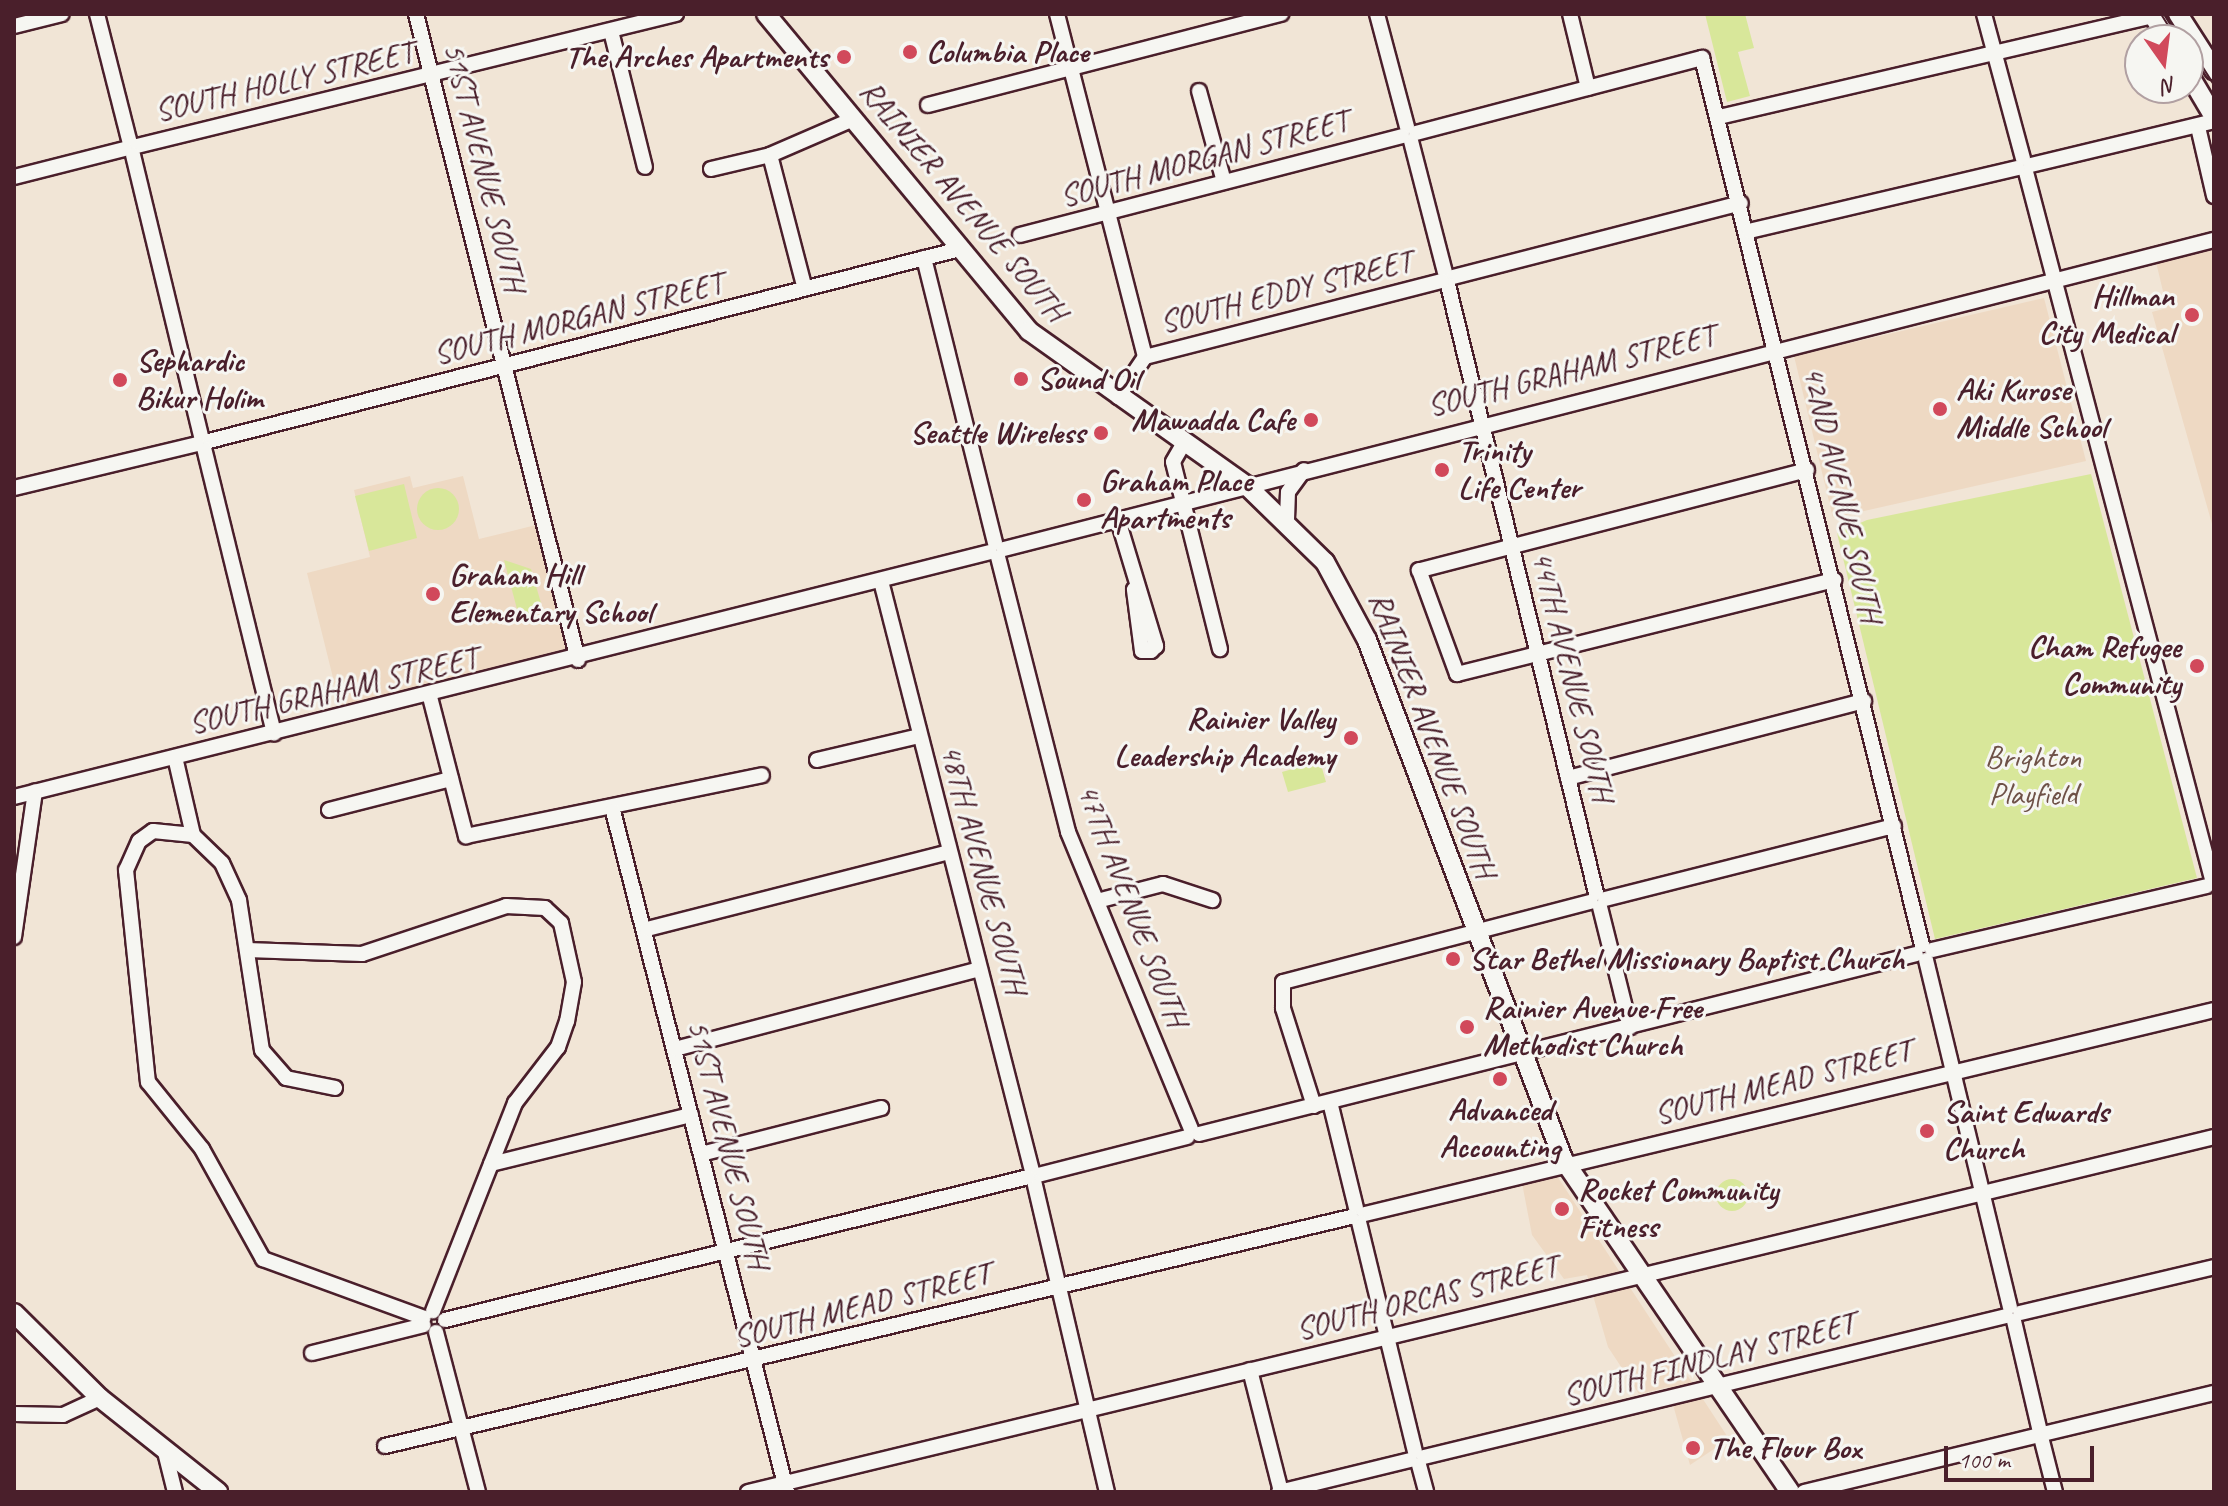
<!DOCTYPE html>
<style>
body{margin:0}
#map{position:relative;width:2228px;height:1506px;overflow:hidden;background:#f1e5d6;font-family:Caveat,sans-serif}
div>[style]{position:absolute}
[style*='--x']{left:calc(var(--x)*1px);top:calc(var(--y)*1px);width:calc(var(--w)*1px);rotate:calc(var(--a)*1deg)}
.built>*{inset:0;background:#eed9c3}
.green>*{inset:0;background:#d8e79a}
.round{border-radius:50%}
.roads{filter:drop-shadow(2px 0 #4a1f2b) drop-shadow(-2px 0 #4a1f2b) drop-shadow(0 2px #4a1f2b) drop-shadow(0 -2px #4a1f2b)}
.minor>*{height:14px;margin:-7px;padding:0 7px;transform-origin:7px;border-radius:7px;background:#f6f6f2}
.major>*{height:18px;margin:-9px;padding:0 9px;transform-origin:9px;border-radius:9px;background:#f6f6f2}
.tram>*{height:2px;margin:-1px;padding:0 1px;transform-origin:1px;border-radius:1px;background:#4a1f2b}
.dots>*{width:22px;height:22px;translate:-50% -50%;box-sizing:border-box;border:4px solid #f6f6f2;border-radius:50%}
span{translate:-50% -50%;white-space:nowrap;text-align:center;line-height:1.15;-webkit-text-stroke:6px #f6f6f2;paint-order:stroke}
.poi-label{font-size:32px;color:#4a1f2b;font-weight:700}
.left{translate:0 -50%;text-align:left}
.right{translate:-100% -50%;text-align:right}
.street-label{font-size:32px;color:#4a1f2b}
.park-label{font-size:32px;color:#6e5147}
.frame{position:absolute;inset:0;border:16px solid #4a1f2b;pointer-events:none}
.north{position:absolute;left:2124px;top:24px;width:80px;height:80px;box-sizing:border-box;background:#f6f6f2;border:2px solid #b1a0a2;border-radius:50%;rotate:166deg;font-size:22px;font-weight:700;line-height:32px;text-align:center;color:#4a1f2b}
.north::after{content:'';display:block;margin:auto;width:28px;height:36px;background:#d1495b;clip-path:polygon(50% 0,100% 100%,50% 72%,0 100%)}
.scale{position:absolute;left:1944px;top:1446px;width:150px;height:36px;box-sizing:border-box;border:4px solid #4a1f2b;border-top:0;padding-left:10px;font-size:24px;line-height:28px;white-space:nowrap;color:#4a1f2b;-webkit-text-stroke:6px #f6f6f2;paint-order:stroke}
</style>
<div id="map">
<div class="built">
<div style="clip-path:polygon(2214px 247px,2214px 531px,2152px 312px,2167px 308px,2156px 262px)"></div>
<div style="clip-path:polygon(2044px 298px,2086px 461px,1833px 518px,1794px 356px)"></div>
<div style="clip-path:polygon(410px 476px,413px 488px,463px 476px,479px 539px,536px 525px,568px 654px,341px 710px,307px 573px,370px 557px,354px 490px)"></div>
<div style="clip-path:polygon(1557px 1176px,1729px 1439px,1690px 1465px,1668px 1387px,1639px 1394px,1608px 1347px,1587px 1275px,1564px 1279px,1532px 1235px,1522px 1183px)"></div>
</div>
<div class="green">
<div style="clip-path:polygon(1705px 14px,1745px 14px,1754px 48px,1738px 52px,1750px 96px,1727px 102px)"></div>
<div style="clip-path:polygon(2091px 474px,2197px 878px,1935px 939px,1837px 533px,1867px 520px)"></div>
<div style="clip-path:polygon(404px 484px,417px 538px,369px 551px,355px 496px)"></div>
<div class="round" style="left:417px;top:488px;width:42px;height:42px"></div>
<div style="clip-path:polygon(504px 560px,531px 569px,541px 603px,533px 616px,517px 609px)"></div>
<div style="clip-path:polygon(1320px 761px,1326px 782px,1288px 792px,1282px 772px)"></div>
<div class="round" style="left:1716px;top:1179px;width:32px;height:32px"></div>
</div>
<div class="roads">
<div class="minor">
<div style="--x:97;--y:14;--w:133;--a:75.7"></div>
<div style="--x:416;--y:14;--w:666;--a:75.92"></div>
<div style="--x:1057;--y:14;--w:354;--a:75.6"></div>
<div style="--x:1377;--y:14;--w:117;--a:75.1"></div>
<div style="--x:1570;--y:14;--w:76;--a:76.3"></div>
<div style="--x:1984;--y:14;--w:150;--a:74.9"></div>
<div style="--x:14;--y:26;--w:49;--a:-14"></div>
<div style="--x:611;--y:31;--w:140;--a:76"></div>
<div style="--x:1199;--y:91;--w:94;--a:74.6"></div>
<div style="--x:928;--y:105;--w:365;--a:-14.5"></div>
<div style="--x:1719;--y:117;--w:447;--a:-13.1"></div>
<div style="--x:2198;--y:127;--w:71;--a:76.9"></div>
<div style="--x:1416;--y:133;--w:296;--a:-14.7"></div>
<div style="--x:1702;--y:58;--w:914;--a:76.07"></div>
<div style="--x:1411;--y:141;--w:135;--a:75.5"></div>
<div style="--x:137;--y:146;--w:555;--a:-13.76"></div>
<div style="--x:133;--y:155;--w:290;--a:76.4"></div>
<div style="--x:770;--y:155;--w:138;--a:75.4"></div>
<div style="--x:2031;--y:165;--w:188;--a:-13.5"></div>
<div style="--x:711;--y:169;--w:61;--a:-13.3"></div>
<div style="--x:770;--y:155;--w:90;--a:-23.4"></div>
<div style="--x:2026;--y:172;--w:731;--a:75.26"></div>
<div style="--x:14;--y:177;--w:114;--a:-14.2"></div>
<div style="--x:1749;--y:231;--w:276;--a:-13.2"></div>
<div style="--x:1020;--y:235;--w:395;--a:-14.5"></div>
<div style="--x:924;--y:258;--w:294;--a:76"></div>
<div style="--x:1453;--y:277;--w:297;--a:-14.4"></div>
<div style="--x:1448;--y:285;--w:626;--a:76.32"></div>
<div style="--x:1118;--y:397;--w:48;--a:-56"></div>
<div style="--x:1145;--y:357;--w:306;--a:-14.4"></div>
<div style="--x:209;--y:441;--w:775;--a:-14.34"></div>
<div style="--x:1185;--y:441;--w:24;--a:120"></div>
<div style="--x:1173;--y:462;--w:193;--a:75.9"></div>
<div style="--x:204;--y:448;--w:294;--a:76.2"></div>
<div style="--x:1807;--y:470;--w:401;--a:165.5"></div>
<div style="--x:1419;--y:570;--w:111;--a:69.9"></div>
<div style="--x:1457;--y:674;--w:389;--a:-14"></div>
<div style="--x:14;--y:488;--w:188;--a:-13.5"></div>
<div style="--x:1118;--y:520;--w:132;--a:73.2"></div>
<div style="--x:1156;--y:646;--w:7;--a:135"></div>
<div style="--x:1151;--y:651;--w:9;--a:180"></div>
<div style="--x:1142;--y:651;--w:62;--a:-97.5"></div>
<div style="--x:1287;--y:520;--w:28;--a:-88"></div>
<div style="--x:1288;--y:492;--w:27;--a:-54"></div>
<div style="--x:1004;--y:549;--w:1249;--a:-14.33"></div>
<div style="--x:998;--y:557;--w:284;--a:75.7"></div>
<div style="--x:1068;--y:832;--w:321;--a:67.5"></div>
<div style="--x:881;--y:581;--w:609;--a:75.64"></div>
<div style="--x:430;--y:697;--w:144;--a:75.5"></div>
<div style="--x:466;--y:836;--w:302;--a:-11.6"></div>
<div style="--x:175;--y:757;--w:80;--a:77"></div>
<div style="--x:193;--y:835;--w:40;--a:44"></div>
<div style="--x:222;--y:863;--w:41;--a:65.3"></div>
<div style="--x:239;--y:900;--w:152;--a:81.3"></div>
<div style="--x:262;--y:1050;--w:37;--a:49"></div>
<div style="--x:286;--y:1078;--w:50;--a:11.5"></div>
<div style="--x:817;--y:760;--w:105;--a:-13.2"></div>
<div style="--x:1568;--y:778;--w:306;--a:-14.6"></div>
<div style="--x:14;--y:797;--w:1006;--a:-14.09"></div>
<div style="--x:329;--y:810;--w:126;--a:-14.3"></div>
<div style="--x:613;--y:811;--w:703;--a:75.67"></div>
<div style="--x:193;--y:835;--w:40;--a:-174.3"></div>
<div style="--x:153;--y:831;--w:17;--a:144"></div>
<div style="--x:139;--y:841;--w:32;--a:114"></div>
<div style="--x:126;--y:870;--w:213;--a:84.1"></div>
<div style="--x:148;--y:1082;--w:86;--a:51.1"></div>
<div style="--x:202;--y:1149;--w:126;--a:61"></div>
<div style="--x:263;--y:1259;--w:171;--a:20.1"></div>
<div style="--x:1605;--y:899;--w:298;--a:-14.2"></div>
<div style="--x:1097;--y:901;--w:68;--a:-14.4"></div>
<div style="--x:1163;--y:884;--w:52;--a:18.1"></div>
<div style="--x:1600;--y:907;--w:124;--a:76"></div>
<div style="--x:647;--y:929;--w:312;--a:-14.3"></div>
<div style="--x:14;--y:937;--w:147;--a:-81.8"></div>
<div style="--x:247;--y:950;--w:115;--a:2"></div>
<div style="--x:362;--y:954;--w:152;--a:-18.4"></div>
<div style="--x:506;--y:906;--w:39;--a:3"></div>
<div style="--x:545;--y:908;--w:22;--a:43"></div>
<div style="--x:561;--y:923;--w:60;--a:77.6"></div>
<div style="--x:574;--y:982;--w:40;--a:100"></div>
<div style="--x:567;--y:1021;--w:28;--a:109"></div>
<div style="--x:558;--y:1047;--w:71;--a:127.5"></div>
<div style="--x:515;--y:1103;--w:224;--a:111.5"></div>
<div style="--x:1932;--y:950;--w:282;--a:-13.1"></div>
<div style="--x:1926;--y:960;--w:357;--a:76.4"></div>
<div style="--x:675;--y:1049;--w:315;--a:-14.7"></div>
<div style="--x:1330;--y:1102;--w:109;--a:76.2"></div>
<div style="--x:1314;--y:1106;--w:103;--a:-107.6"></div>
<div style="--x:1283;--y:1008;--w:26;--a:-90"></div>
<div style="--x:1283;--y:982;--w:318;--a:-14.6"></div>
<div style="--x:1199;--y:1134;--w:739;--a:-14.09"></div>
<div style="--x:701;--y:1154;--w:186;--a:-14.3"></div>
<div style="--x:491;--y:1164;--w:206;--a:-13.8"></div>
<div style="--x:1038;--y:1175;--w:154;--a:-14.3"></div>
<div style="--x:1034;--y:1181;--w:319;--a:76.8"></div>
<div style="--x:1365;--y:1214;--w:873;--a:-13.51"></div>
<div style="--x:1359;--y:1222;--w:236;--a:76.3"></div>
<div style="--x:2020;--y:1313;--w:199;--a:-13.3"></div>
<div style="--x:445;--y:1320;--w:600;--a:-13.78"></div>
<div style="--x:2014;--y:1321;--w:110;--a:76.8"></div>
<div style="--x:436;--y:1332;--w:165;--a:75.3"></div>
<div style="--x:312;--y:1353;--w:115;--a:-14"></div>
<div style="--x:1250;--y:1370;--w:126;--a:75.7"></div>
<div style="--x:14;--y:1414;--w:49;--a:1.2"></div>
<div style="--x:63;--y:1415;--w:41;--a:-24.7"></div>
<div style="--x:2047;--y:1433;--w:172;--a:-13.5"></div>
<div style="--x:2042;--y:1441;--w:53;--a:75.7"></div>
<div style="--x:385;--y:1446;--w:993;--a:-13.34"></div>
<div style="--x:164;--y:1448;--w:45;--a:76"></div>
<div style="--x:1424;--y:1457;--w:599;--a:-13.62"></div>
<div style="--x:1419;--y:1465;--w:28;--a:75"></div>
<div style="--x:748;--y:1492;--w:1508;--a:-13.61"></div>
<div style="--x:1279;--y:1492;--w:135;--a:-13.7"></div>
<div style="--x:1804;--y:1492;--w:238;--a:-13.6"></div>
</div>
<div class="major">
<div style="--x:766;--y:14;--w:412;--a:50.3"></div>
<div style="--x:1029;--y:331;--w:266;--a:35.4"></div>
<div style="--x:1246;--y:485;--w:110;--a:44.3"></div>
<div style="--x:1325;--y:562;--w:89;--a:61.7"></div>
<div style="--x:1367;--y:640;--w:555;--a:69.31"></div>
<div style="--x:1563;--y:1159;--w:403;--a:55.7"></div>
<div style="--x:2152;--y:14;--w:31;--a:58"></div>
<div style="--x:2178;--y:14;--w:67;--a:57.3"></div>
<div style="--x:2188;--y:73;--w:51;--a:59.4"></div>
<div style="--x:14;--y:1313;--w:121;--a:44.7"></div>
<div style="--x:100;--y:1398;--w:151;--a:38.5"></div>
</div>
</div>
<div class="tram">
<div style="--x:2161;--y:14;--w:31;--a:58"></div>
<div style="--x:2188;--y:44;--w:49;--a:57.6"></div>
</div>
<div class="dots">
<div style="left:910px;top:52px;background:#d1495b"></div>
<div style="left:844px;top:57px;background:#d1495b"></div>
<div style="left:2192px;top:315px;background:#d1495b"></div>
<div style="left:1021px;top:379px;background:#d1495b"></div>
<div style="left:120px;top:380px;background:#d1495b"></div>
<div style="left:1940px;top:409px;background:#d1495b"></div>
<div style="left:1311px;top:420px;background:#d1495b"></div>
<div style="left:1101px;top:433px;background:#d1495b"></div>
<div style="left:1442px;top:470px;background:#d1495b"></div>
<div style="left:1084px;top:500px;background:#d1495b"></div>
<div style="left:433px;top:594px;background:#d1495b"></div>
<div style="left:2197px;top:666px;background:#d1495b"></div>
<div style="left:1351px;top:738px;background:#d1495b"></div>
<div style="left:1453px;top:959px;background:#d1495b"></div>
<div style="left:1467px;top:1027px;background:#d1495b"></div>
<div style="left:1500px;top:1079px;background:#d1495b"></div>
<div style="left:1927px;top:1131px;background:#d1495b"></div>
<div style="left:1562px;top:1209px;background:#d1495b"></div>
<div style="left:1693px;top:1448px;background:#d1495b"></div>
</div>
<div class="poi-label">
<span class="left" style="left:926px;top:52px">Columbia Place</span>
<span class="right" style="left:828px;top:57px">The Arches Apartments</span>
<span class="right" style="left:2174px;top:315px">Hillman<br>City Medical</span>
<span class="left" style="left:136px;top:380px">Sephardic<br>Bikur Holim</span>
<span class="left" style="left:1037px;top:379px">Sound Oil</span>
<span class="left" style="left:1956px;top:409px">Aki Kurose<br>Middle School</span>
<span class="right" style="left:1295px;top:420px">Mawadda Cafe</span>
<span class="right" style="left:1085px;top:433px">Seattle Wireless</span>
<span class="left" style="left:1458px;top:470px">Trinity<br>Life Center</span>
<span class="left" style="left:1100px;top:500px">Graham Place<br>Apartments</span>
<span class="left" style="left:449px;top:594px">Graham Hill<br>Elementary School</span>
<span class="right" style="left:2181px;top:666px">Cham Refugee<br>Community</span>
<span class="right" style="left:1335px;top:738px">Rainier Valley<br>Leadership Academy</span>
<span class="left" style="left:1469px;top:959px">Star Bethel Missionary Baptist Church</span>
<span class="left" style="left:1483px;top:1027px">Rainier Avenue Free<br>Methodist Church</span>
<span style="left:1500px;top:1129px">Advanced<br>Accounting</span>
<span class="left" style="left:1943px;top:1131px">Saint Edwards<br>Church</span>
<span class="left" style="left:1578px;top:1209px">Rocket Community<br>Fitness</span>
<span class="left" style="left:1709px;top:1448px">The Flour Box</span>
</div>
<div class="street-label">
<span style="left:284px;top:82px;rotate:-13deg">SOUTH HOLLY STREET</span>
<span style="left:1204px;top:159px;rotate:-15deg">SOUTH MORGAN STREET</span>
<span style="left:484px;top:167px;rotate:76deg">51ST AVENUE SOUTH</span>
<span style="left:963px;top:201px;rotate:50deg">RAINIER AVENUE SOUTH</span>
<span style="left:1286px;top:292px;rotate:-14deg">SOUTH EDDY STREET</span>
<span style="left:578px;top:319px;rotate:-14deg">SOUTH MORGAN STREET</span>
<span style="left:1571px;top:371px;rotate:-14deg">SOUTH GRAHAM STREET</span>
<span style="left:1842px;top:494px;rotate:77deg">42ND AVENUE SOUTH</span>
<span style="left:1572px;top:676px;rotate:76deg">44TH AVENUE SOUTH</span>
<span style="left:333px;top:691px;rotate:-13deg">SOUTH GRAHAM STREET</span>
<span style="left:1432px;top:735px;rotate:69deg">RAINIER AVENUE SOUTH</span>
<span style="left:983px;top:869px;rotate:75deg">48TH AVENUE SOUTH</span>
<span style="left:1132px;top:905px;rotate:69deg">47TH AVENUE SOUTH</span>
<span style="left:1783px;top:1083px;rotate:-14deg">SOUTH MEAD STREET</span>
<span style="left:728px;top:1144px;rotate:76deg">51ST AVENUE SOUTH</span>
<span style="left:1427px;top:1298px;rotate:-14deg">SOUTH ORCAS STREET</span>
<span style="left:862px;top:1306px;rotate:-14deg">SOUTH MEAD STREET</span>
<span style="left:1709px;top:1360px;rotate:-14deg">SOUTH FINDLAY STREET</span>
</div>
<div class="park-label">
<span style="left:2033px;top:776px">Brighton<br>Playfield</span>
</div>
<div class="frame"></div>
<div class="north">N</div>
<div class="scale">100 m</div>
</div>
